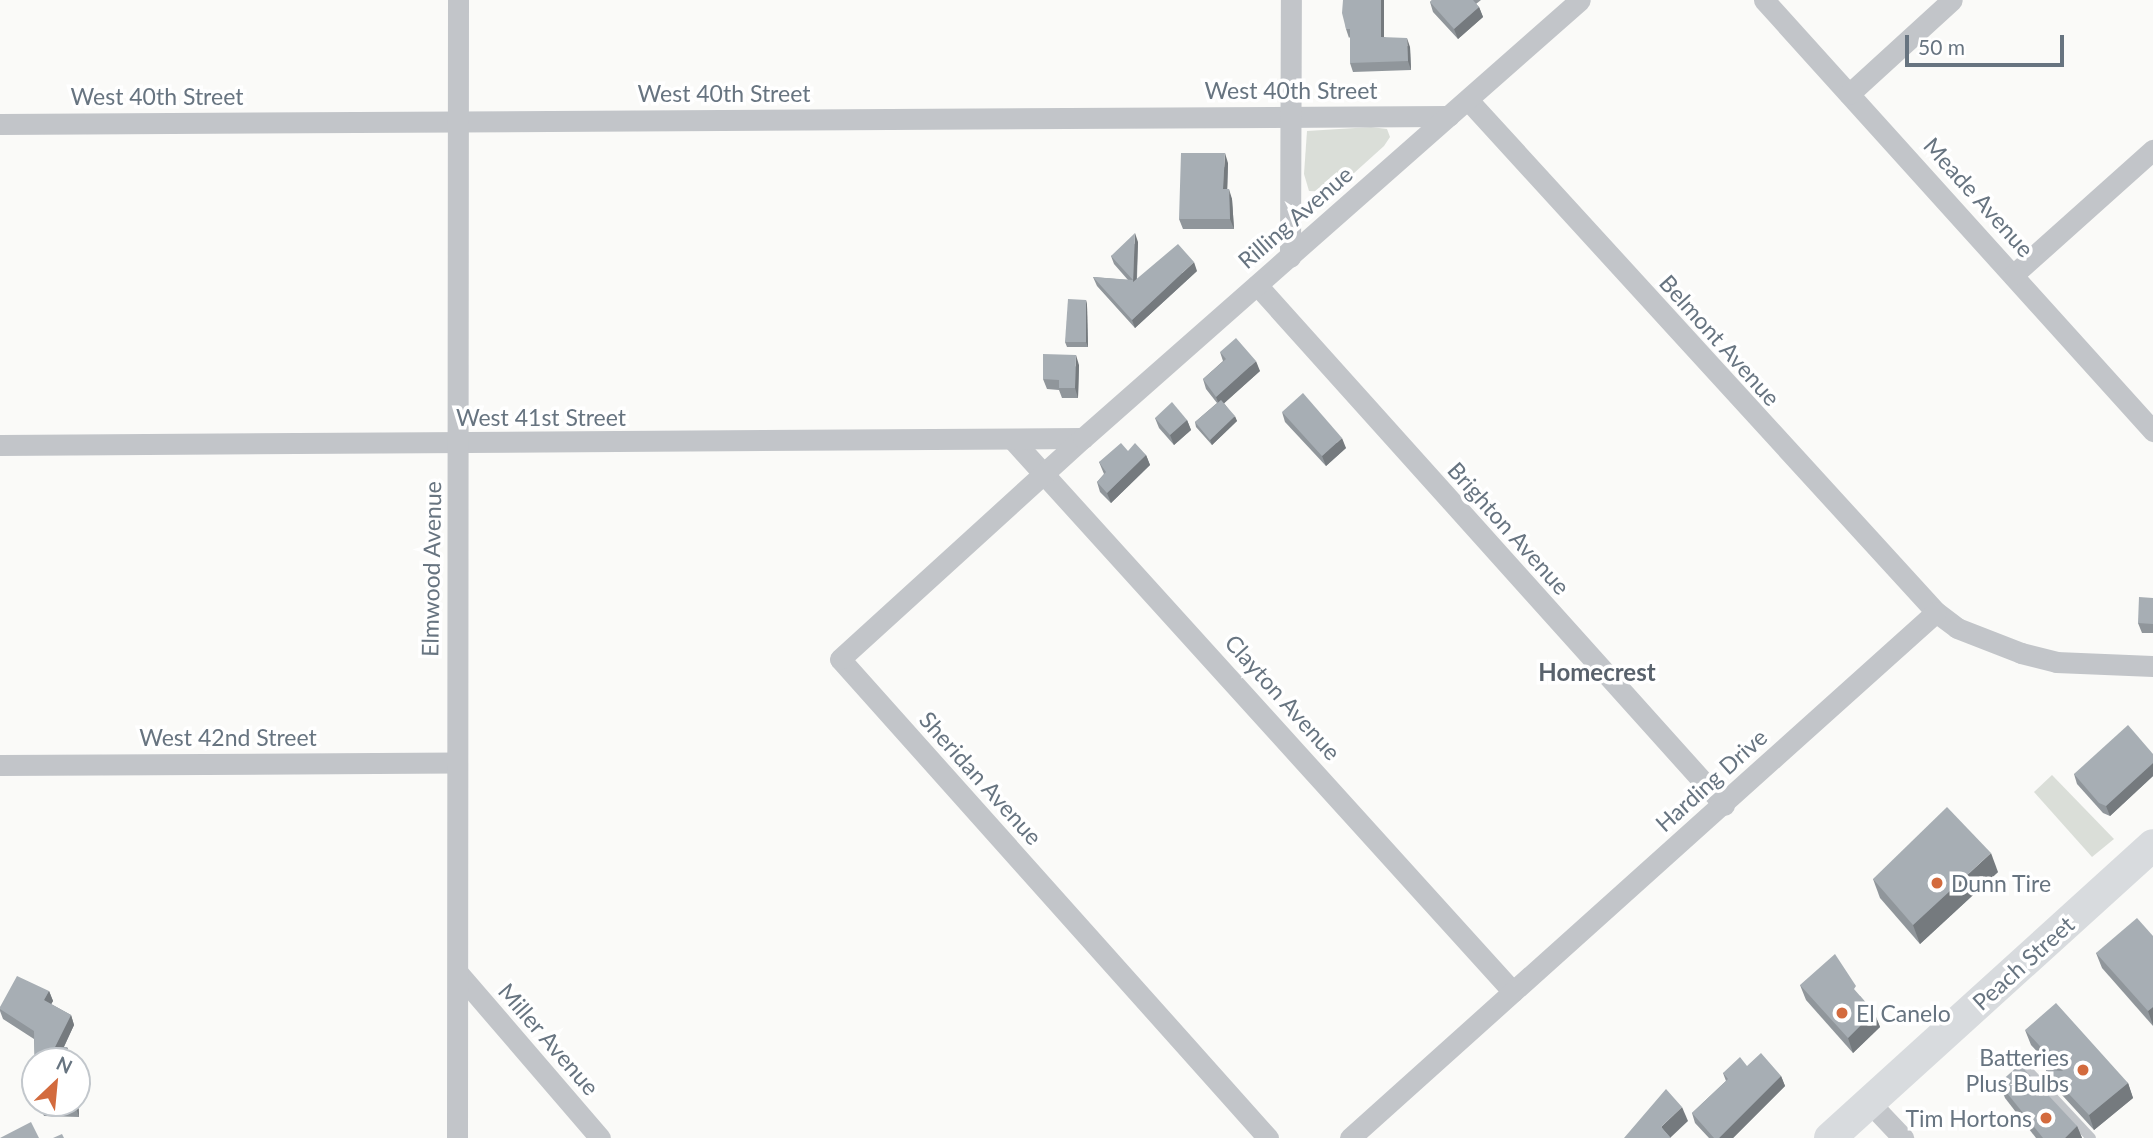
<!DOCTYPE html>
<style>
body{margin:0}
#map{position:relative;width:2153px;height:1138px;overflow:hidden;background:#fafaf8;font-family:Lato,sans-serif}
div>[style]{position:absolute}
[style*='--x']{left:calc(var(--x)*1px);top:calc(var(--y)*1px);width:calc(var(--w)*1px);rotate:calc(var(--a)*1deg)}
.green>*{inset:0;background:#daded8}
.service>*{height:10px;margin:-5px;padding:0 5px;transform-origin:5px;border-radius:5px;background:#c2c5c9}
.minor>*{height:21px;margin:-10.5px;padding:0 10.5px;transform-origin:10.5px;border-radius:10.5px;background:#c2c5c9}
.primary>*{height:32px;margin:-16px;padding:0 16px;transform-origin:16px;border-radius:16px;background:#d8dbde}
.wall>*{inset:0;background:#90969b}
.shaded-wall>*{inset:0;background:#757a7e}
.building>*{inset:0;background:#a7aeb4}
.dots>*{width:19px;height:19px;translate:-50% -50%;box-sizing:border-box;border:4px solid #fff;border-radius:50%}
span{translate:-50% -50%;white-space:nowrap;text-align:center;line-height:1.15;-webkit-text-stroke:7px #fff;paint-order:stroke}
.street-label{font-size:23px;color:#677480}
.poi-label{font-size:23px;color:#677480}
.left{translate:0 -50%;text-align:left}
.right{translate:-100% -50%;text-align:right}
.neighbourhood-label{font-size:24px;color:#59626c;font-weight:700}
.north{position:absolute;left:21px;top:1047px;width:70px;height:70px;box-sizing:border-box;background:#fff;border:2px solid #c2c7cc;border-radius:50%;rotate:26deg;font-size:19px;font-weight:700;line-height:28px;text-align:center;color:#677480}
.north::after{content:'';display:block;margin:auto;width:24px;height:32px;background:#d36b3e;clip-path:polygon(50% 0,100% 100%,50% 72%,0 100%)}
.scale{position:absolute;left:1905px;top:35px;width:159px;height:32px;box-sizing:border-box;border:4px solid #677480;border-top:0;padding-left:9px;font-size:21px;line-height:24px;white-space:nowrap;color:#677480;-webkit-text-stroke:5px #fff;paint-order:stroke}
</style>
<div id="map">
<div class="green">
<div style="clip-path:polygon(1371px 127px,1387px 129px,1390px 137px,1384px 146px,1333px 192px,1309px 191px,1304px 174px,1307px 131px)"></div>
<div style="clip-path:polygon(2052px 775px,2114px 839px,2092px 857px,2034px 792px)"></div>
</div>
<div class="service">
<div style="--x:2022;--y:1064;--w:101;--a:47"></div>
</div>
<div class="minor">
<div style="--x:1764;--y:0;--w:581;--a:47.93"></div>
<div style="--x:1849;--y:94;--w:139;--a:-42.4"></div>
<div style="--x:1468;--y:100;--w:694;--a:47.57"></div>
<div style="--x:1936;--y:612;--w:26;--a:37"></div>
<div style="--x:1957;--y:628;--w:69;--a:21.3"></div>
<div style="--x:2021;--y:653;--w:36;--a:14"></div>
<div style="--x:2056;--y:662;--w:97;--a:2.4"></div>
<div style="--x:0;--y:124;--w:1449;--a:-0.32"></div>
<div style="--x:1290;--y:257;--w:257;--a:-89.8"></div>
<div style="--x:2013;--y:275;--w:188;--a:-41.8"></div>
<div style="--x:1257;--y:285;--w:699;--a:48.07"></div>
<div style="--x:1012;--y:439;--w:746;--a:47.82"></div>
<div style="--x:0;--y:445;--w:1083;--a:-0.37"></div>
<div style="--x:0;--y:765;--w:457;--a:-0.3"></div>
<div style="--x:459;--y:974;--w:216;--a:49.3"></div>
<div style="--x:1869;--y:1102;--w:50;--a:46.6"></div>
<div style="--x:457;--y:1138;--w:1138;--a:-89.95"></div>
<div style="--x:1268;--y:1138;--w:642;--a:-131.78"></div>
<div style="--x:840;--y:659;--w:328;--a:-42.3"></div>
<div style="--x:1083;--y:438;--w:662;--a:-41.39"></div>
<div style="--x:1350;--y:1138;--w:787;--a:-41.91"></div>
</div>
<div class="primary">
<div style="--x:1830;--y:1138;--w:436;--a:-42.2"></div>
</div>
<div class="wall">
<div style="clip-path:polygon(1343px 0,1391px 0,1384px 0,1384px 37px,1410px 47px,1411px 70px,1353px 72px,1350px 63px,1350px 37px,1349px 38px,1346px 29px)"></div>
<div style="clip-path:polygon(1432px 0,1481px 0,1476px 4px,1479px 7px,1483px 17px,1458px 39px,1433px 12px,1430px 2px)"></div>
<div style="clip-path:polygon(1228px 163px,1227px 189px,1232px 199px,1234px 229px,1183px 229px,1179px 219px)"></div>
<div style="clip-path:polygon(1138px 242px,1137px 279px,1197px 271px,1135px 328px,1097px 286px,1093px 277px,1128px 280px,1114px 264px,1111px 256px)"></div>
<div style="clip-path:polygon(1086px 300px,1087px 305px,1088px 347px,1067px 347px,1065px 342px)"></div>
<div style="clip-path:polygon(1220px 352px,1260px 371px,1224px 403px,1237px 421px,1212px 445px,1196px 427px,1195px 422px,1217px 403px,1206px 389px,1203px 379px,1223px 361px)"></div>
<div style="clip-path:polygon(1079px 365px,1078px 398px,1062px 398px,1059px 390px,1047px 389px,1043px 379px)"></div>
<div style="clip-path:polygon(1282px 412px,1346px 448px,1326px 466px,1285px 422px)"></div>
<div style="clip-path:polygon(1155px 418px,1187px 420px,1191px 430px,1174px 445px,1159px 428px)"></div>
<div style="clip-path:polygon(1128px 451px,1146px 455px,1150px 465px,1111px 503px,1100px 492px,1097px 482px,1104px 474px,1099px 462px)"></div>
<div style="clip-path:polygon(2153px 598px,2153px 633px,2142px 633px,2138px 623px)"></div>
<div style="clip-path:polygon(2153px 754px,2153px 776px,2110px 816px,2103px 813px,2077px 784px,2074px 774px)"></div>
<div style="clip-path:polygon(1998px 872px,1920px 944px,1880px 898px,1873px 879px)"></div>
<div style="clip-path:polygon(2153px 936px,2153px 1026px,2102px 968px,2096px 953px)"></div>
<div style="clip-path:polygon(1800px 985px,1860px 996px,1874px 1012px,1880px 1027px,1853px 1053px,1806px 1000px)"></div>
<div style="clip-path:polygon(49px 991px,53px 1001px,51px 1004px,71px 1015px,74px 1025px,64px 1047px,67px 1047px,70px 1057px,70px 1061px,35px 1061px,34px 1039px,3px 1019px,0 1011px,0 1007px)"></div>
<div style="clip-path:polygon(2025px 1030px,2128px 1083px,2133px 1098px,2094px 1130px,2052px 1084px,2046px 1070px,2054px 1070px,2031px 1045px)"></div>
<div style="clip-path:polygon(1747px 1066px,1781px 1076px,1785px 1086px,1733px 1138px,1709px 1138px,1695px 1123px,1692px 1113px,1726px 1081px,1723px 1073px)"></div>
<div style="clip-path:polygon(1999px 1083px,2077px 1126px,2082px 1138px,2036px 1138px,2005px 1098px)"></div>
<div style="clip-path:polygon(77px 1089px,78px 1093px,79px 1117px,44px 1116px,40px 1106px,77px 1103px)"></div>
</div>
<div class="shaded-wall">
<div style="clip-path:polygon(1381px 0,1384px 0,1384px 46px,1381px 37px)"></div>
<div style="clip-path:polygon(1479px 7px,1483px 17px,1458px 39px,1454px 29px)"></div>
<div style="clip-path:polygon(1407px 38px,1410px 47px,1411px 70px,1408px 61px)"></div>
<div style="clip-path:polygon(1225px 153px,1228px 163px,1227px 199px,1223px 189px)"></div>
<div style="clip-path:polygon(1229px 189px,1232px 199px,1234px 229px,1230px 219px)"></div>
<div style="clip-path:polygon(1135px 233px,1138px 242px,1136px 291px,1133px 282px)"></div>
<div style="clip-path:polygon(1194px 262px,1197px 271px,1135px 328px,1132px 320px)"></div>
<div style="clip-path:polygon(1086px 300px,1087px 305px,1088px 347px,1086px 342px)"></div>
<div style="clip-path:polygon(1076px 355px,1079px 365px,1078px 398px,1075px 388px)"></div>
<div style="clip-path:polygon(1256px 361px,1260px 371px,1220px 407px,1216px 397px)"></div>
<div style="clip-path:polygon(1235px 416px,1237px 421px,1212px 445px,1210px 440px)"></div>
<div style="clip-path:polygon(1187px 420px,1191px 430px,1174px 445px,1170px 435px)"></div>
<div style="clip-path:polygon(1342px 438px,1346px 448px,1326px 466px,1322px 456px)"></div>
<div style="clip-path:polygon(1146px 455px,1150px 465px,1111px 503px,1107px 493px)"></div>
<div style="clip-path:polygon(2153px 763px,2153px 776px,2110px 816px,2106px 806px)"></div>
<div style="clip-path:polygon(1991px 853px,1998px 872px,1920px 944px,1913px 925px)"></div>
<div style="clip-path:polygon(49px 991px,53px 1001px,48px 1010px,44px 1000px)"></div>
<div style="clip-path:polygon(2153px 1007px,2153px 1025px,2148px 1011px)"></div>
<div style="clip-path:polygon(1874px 1012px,1880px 1027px,1853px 1053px,1848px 1038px)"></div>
<div style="clip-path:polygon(71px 1015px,74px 1025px,59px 1057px,55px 1047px)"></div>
<div style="clip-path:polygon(67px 1047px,70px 1057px,70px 1061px,67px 1061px)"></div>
<div style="clip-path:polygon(1781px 1076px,1785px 1086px,1733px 1138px,1719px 1138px)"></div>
<div style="clip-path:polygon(2128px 1083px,2133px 1098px,2094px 1130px,2089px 1115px)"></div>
<div style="clip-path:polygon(77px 1089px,78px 1093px,79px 1117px,76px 1107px,75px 1103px,77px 1103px)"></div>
<div style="clip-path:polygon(1682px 1107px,1688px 1121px,1670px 1138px,1661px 1127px)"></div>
<div style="clip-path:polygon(2077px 1126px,2082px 1138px,2065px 1138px)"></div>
</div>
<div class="building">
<div style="clip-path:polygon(1343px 0,1381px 0,1381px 37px,1407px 38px,1408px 61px,1350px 63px,1350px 29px,1346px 29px,1342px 13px)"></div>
<div style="clip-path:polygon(1432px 0,1473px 0,1479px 7px,1454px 29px,1430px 2px)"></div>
<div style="clip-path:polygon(1181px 153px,1225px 153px,1223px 189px,1229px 189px,1230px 219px,1179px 219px)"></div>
<div style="clip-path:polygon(1135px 233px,1133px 282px,1178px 244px,1194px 262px,1132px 320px,1093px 277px,1133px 280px,1111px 256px)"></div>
<div style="clip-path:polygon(1068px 299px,1086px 300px,1086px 342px,1065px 342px)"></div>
<div style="clip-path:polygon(1236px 338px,1256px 361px,1216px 397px,1203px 379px,1226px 359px,1220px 352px)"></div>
<div style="clip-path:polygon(1043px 354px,1076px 355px,1075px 388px,1059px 388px,1059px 380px,1043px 379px)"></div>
<div style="clip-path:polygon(1303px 393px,1342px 438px,1322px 456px,1282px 412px)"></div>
<div style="clip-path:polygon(1221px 400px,1235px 416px,1210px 440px,1195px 422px)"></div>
<div style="clip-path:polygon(1172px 402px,1187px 420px,1170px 435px,1155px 418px)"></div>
<div style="clip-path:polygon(1121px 443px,1128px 451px,1135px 443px,1146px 455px,1107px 493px,1097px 482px,1106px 472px,1099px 462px)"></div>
<div style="clip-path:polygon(2139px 597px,2153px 598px,2153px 624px,2138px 623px)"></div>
<div style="clip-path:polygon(2128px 725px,2153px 754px,2153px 763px,2106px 806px,2099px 803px,2074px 774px)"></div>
<div style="clip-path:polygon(1947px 807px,1991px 853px,1913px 925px,1873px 879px)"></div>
<div style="clip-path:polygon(2137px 918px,2153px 936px,2153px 1007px,2148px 1011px,2096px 953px)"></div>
<div style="clip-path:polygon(1835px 954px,1856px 986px,1854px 989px,1874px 1012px,1848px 1038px,1800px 985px)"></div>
<div style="clip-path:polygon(17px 976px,49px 991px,44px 1000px,71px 1015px,55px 1047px,67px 1047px,67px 1061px,35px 1061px,35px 1088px,34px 1031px,0 1009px,0 1007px)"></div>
<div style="clip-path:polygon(2056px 1003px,2128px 1083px,2089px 1115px,2046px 1070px,2063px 1071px,2025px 1030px)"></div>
<div style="clip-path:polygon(1761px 1053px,1781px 1076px,1719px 1138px,1714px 1138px,1692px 1113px,1728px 1079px,1723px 1073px,1740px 1057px,1747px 1066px)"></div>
<div style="clip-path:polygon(2017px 1067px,2023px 1068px,2077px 1126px,2065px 1138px,2043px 1138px,1999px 1083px)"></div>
<div style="clip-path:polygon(1666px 1089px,1682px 1107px,1661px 1127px,1671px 1138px,1624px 1138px)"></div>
<div style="clip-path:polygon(40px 1103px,75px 1103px,76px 1107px,40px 1106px)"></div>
<div style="clip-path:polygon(31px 1122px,39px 1138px,0 1138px)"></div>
<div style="clip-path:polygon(62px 1134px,64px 1138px,53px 1138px)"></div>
</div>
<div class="dots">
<div style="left:1937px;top:883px;background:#d36b3e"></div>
<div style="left:1842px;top:1013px;background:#d36b3e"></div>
<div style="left:2083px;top:1070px;background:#d36b3e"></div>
<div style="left:2046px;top:1118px;background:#d36b3e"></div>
</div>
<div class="street-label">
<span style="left:1291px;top:90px">West 40th Street</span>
<span style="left:724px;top:93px">West 40th Street</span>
<span style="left:157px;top:96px">West 40th Street</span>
<span style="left:1979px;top:197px;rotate:48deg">Meade Avenue</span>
<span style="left:1295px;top:217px;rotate:-41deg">Rilling Avenue</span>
<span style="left:1720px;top:340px;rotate:48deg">Belmont Avenue</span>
<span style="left:541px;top:417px">West 41st Street</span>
<span style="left:1509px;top:528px;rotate:48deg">Brighton Avenue</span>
<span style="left:431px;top:569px;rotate:-89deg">Elmwood Avenue</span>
<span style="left:1283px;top:697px;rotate:48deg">Clayton Avenue</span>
<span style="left:228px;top:737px">West 42nd Street</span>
<span style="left:981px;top:778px;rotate:48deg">Sheridan Avenue</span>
<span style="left:1711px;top:780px;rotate:-42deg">Harding Drive</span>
<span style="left:2023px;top:963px;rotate:-42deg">Peach Street</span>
<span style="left:549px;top:1039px;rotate:49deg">Miller Avenue</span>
</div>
<div class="poi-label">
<span class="left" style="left:1951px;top:883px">Dunn Tire</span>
<span class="left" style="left:1856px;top:1013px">El Canelo</span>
<span class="right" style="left:2069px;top:1070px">Batteries<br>Plus Bulbs</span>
<span class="right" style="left:2032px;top:1118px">Tim Hortons</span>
</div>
<div class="neighbourhood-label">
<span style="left:1597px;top:672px">Homecrest</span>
</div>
<div class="north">N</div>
<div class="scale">50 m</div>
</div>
